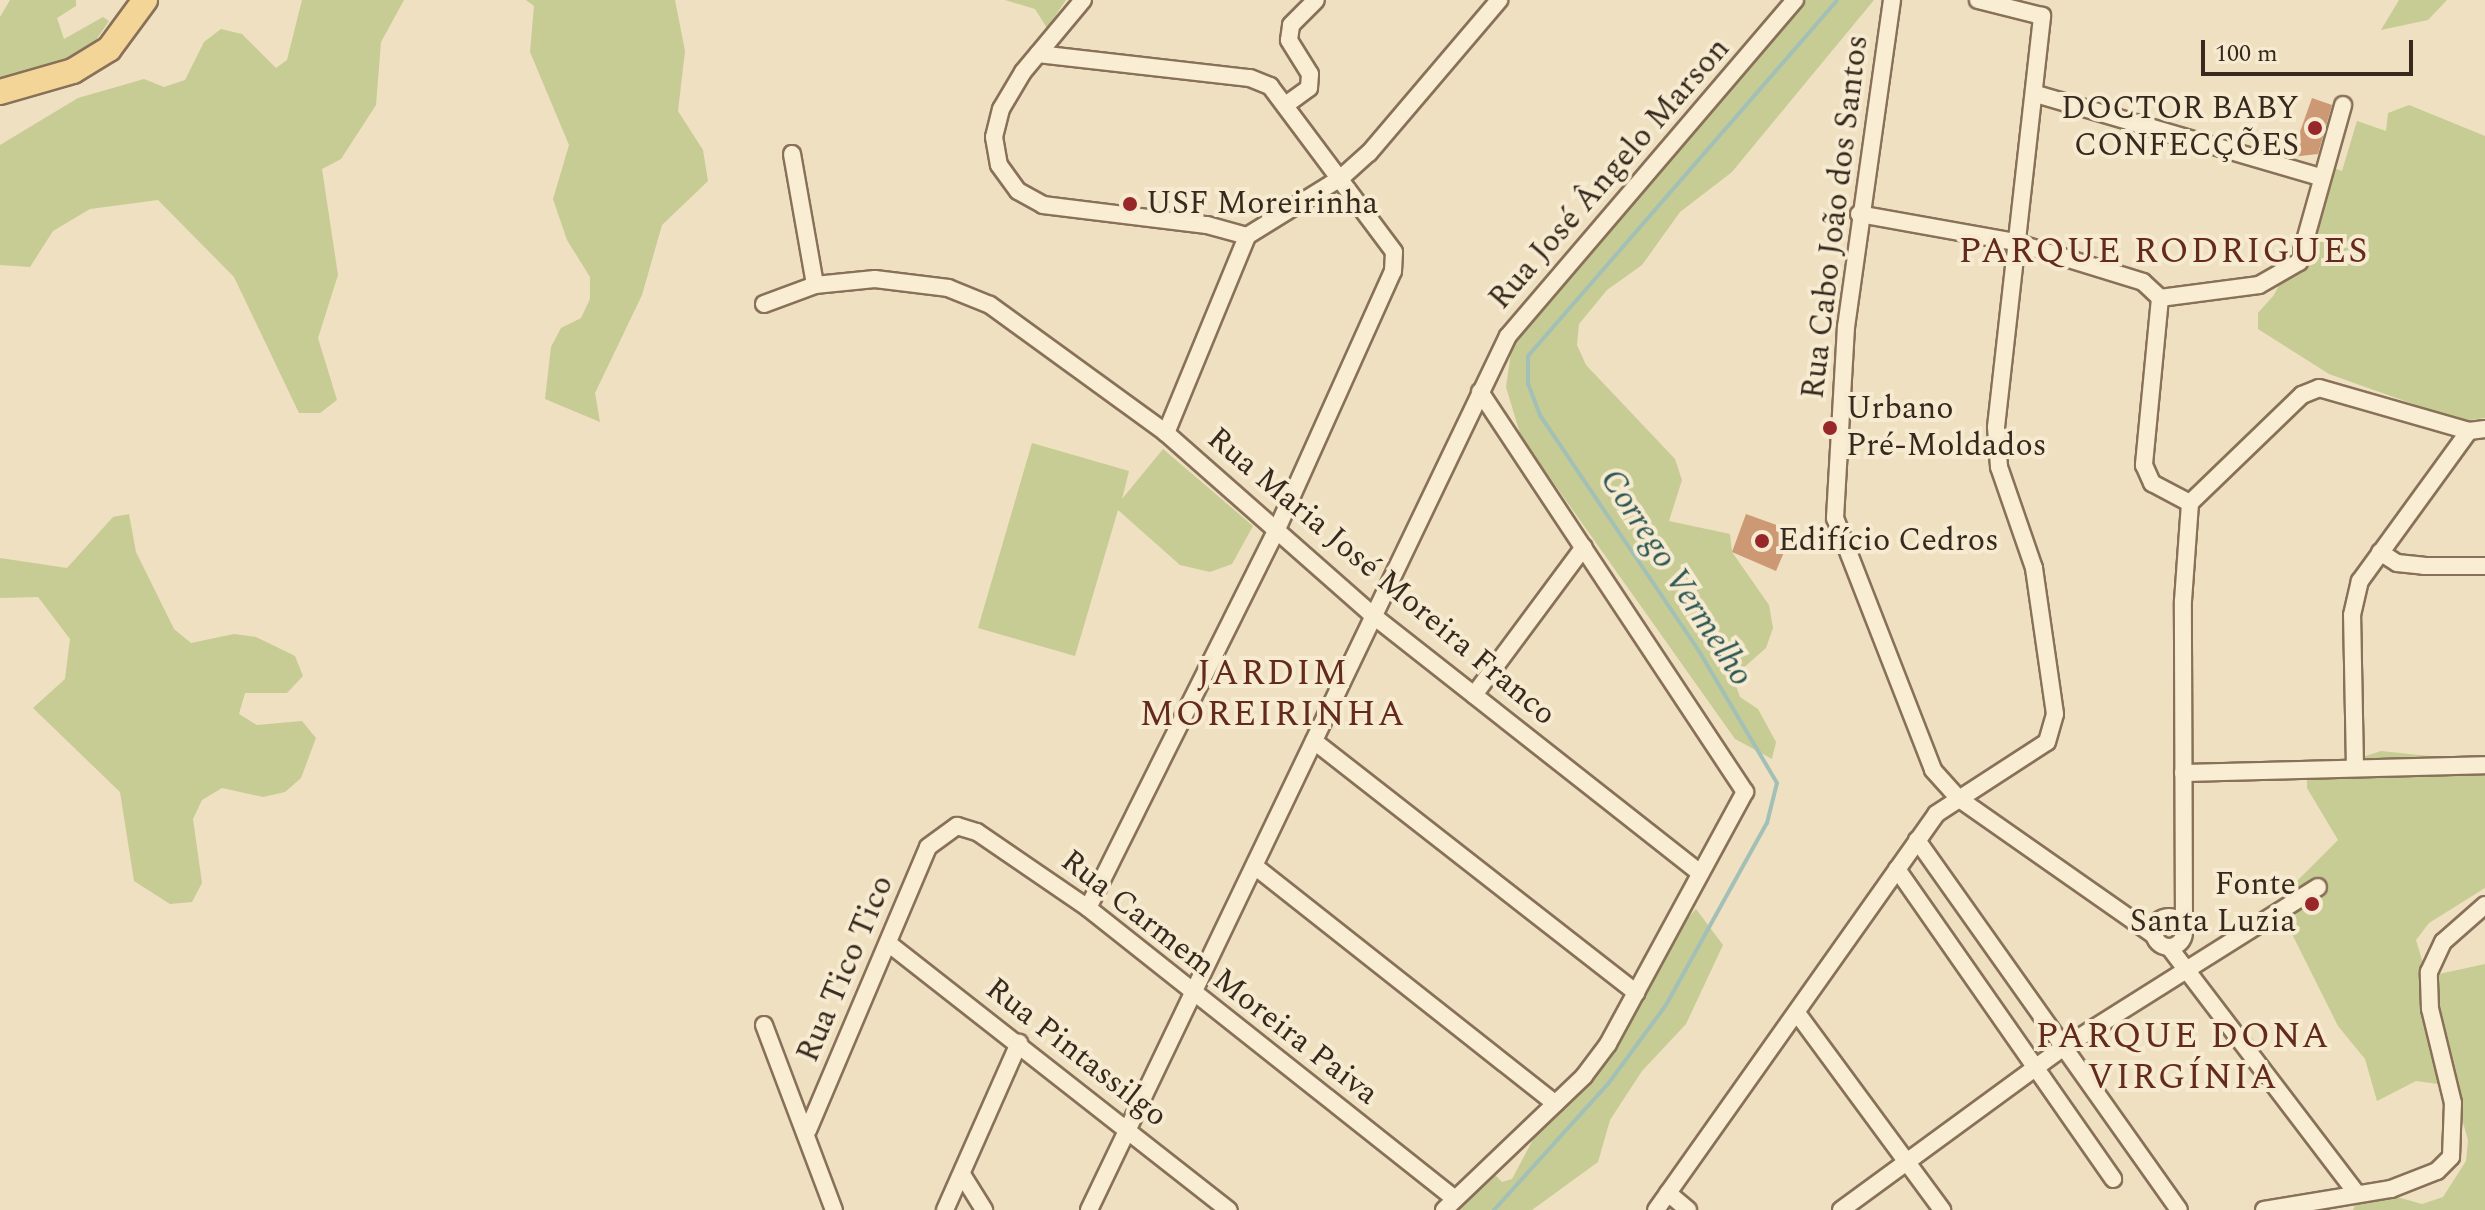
<!DOCTYPE html>
<meta charset="utf-8">
<style>
body{margin:0}
#map{position:relative;width:2485px;height:1210px;overflow:hidden;background:#eee0c0;font-family:Spectral,serif}
div>[style]{position:absolute}
[style*='--x']{left:calc(var(--x)*1px);top:calc(var(--y)*1px);width:calc(var(--w)*1px);rotate:calc(var(--a)*1deg)}
.green>*{inset:0;background:#c6cc94}
.stream>*{height:4px;margin:-2px;padding:0 2px;transform-origin:2px;border-radius:2px;background:#a3c0b7}
.building>*{inset:0;background:#cd9975}
.roads{filter:drop-shadow(2px 0 #887158) drop-shadow(-2px 0 #887158) drop-shadow(0 2px #887158) drop-shadow(0 -2px #887158)}
.street>*{height:16px;margin:-8px;padding:0 8px;transform-origin:8px;border-radius:8px;background:#f9edd3}
.street>.ring{margin:-8px;padding:0;box-sizing:content-box;background:none;border:16px solid #f9edd3;border-radius:50%}
.primary>*{height:24px;margin:-12px;padding:0 12px;transform-origin:12px;border-radius:12px;background:#f3d597}
.dots>*{width:22px;height:22px;translate:-50% -50%;box-sizing:border-box;border:4px solid #f6ead0;border-radius:50%}
span{translate:-50% -50%;white-space:nowrap;text-align:center;line-height:1.15;-webkit-text-stroke:8px #f6ead0;paint-order:stroke}
.poi-label{font-size:32px;color:#37291d}
.right{translate:-100% -50%;text-align:right}
.left{translate:0 -50%;text-align:left}
.street-label{font-size:32px;color:#37291d}
.water-label{font-size:34px;color:#2c5754;font-style:italic}
.quarter-label{font-size:36px;color:#642a1b;letter-spacing:2px}
.scale{position:absolute;left:2201px;top:40px;width:212px;height:36px;box-sizing:border-box;border:4px solid #37291d;border-top:0;padding-left:10px;font-size:24px;line-height:28px;white-space:nowrap;color:#37291d;-webkit-text-stroke:6px #f6ead0;paint-order:stroke}
</style>
<div id="map">
<div class="green">
<div style="clip-path:polygon(10px 0,76px 0,76px 6px,57px 18px,64px 39px,103px 17px,109px 21px,96px 40px,69px 57px,0 81px,0 17px)"></div>
<div style="clip-path:polygon(302px 0,404px 0,381px 42px,376px 105px,341px 159px,322px 169px,338px 275px,318px 338px,337px 400px,320px 413px,299px 413px,234px 277px,158px 200px,90px 209px,53px 231px,30px 267px,0 265px,0 145px,78px 98px,144px 79px,164px 87px,185px 80px,204px 42px,221px 29px,242px 34px,276px 68px,287px 60px)"></div>
<div style="clip-path:polygon(526px 0,675px 0,685px 51px,678px 111px,703px 150px,708px 181px,662px 225px,642px 295px,595px 393px,600px 422px,545px 399px,551px 347px,561px 328px,581px 318px,590px 299px,590px 277px,567px 240px,553px 199px,569px 145px,530px 52px,534px 6px)"></div>
<div style="clip-path:polygon(1005px 0,1066px 0,1047px 28px,1035px 9px)"></div>
<div style="clip-path:polygon(1802px 0,1874px 0,1732px 172px,1680px 212px,1642px 265px,1607px 290px,1579px 324px,1577px 345px,1586px 365px,1675px 459px,1682px 480px,1669px 521px,1730px 534px,1732px 552px,1769px 605px,1773px 628px,1766px 648px,1733px 677px,1740px 697px,1758px 709px,1776px 742px,1772px 759px,1735px 739px,1521px 437px,1506px 387px,1514px 331px)"></div>
<div style="clip-path:polygon(2399px 0,2447px 0,2428px 20px,2381px 30px)"></div>
<div style="clip-path:polygon(2409px 105px,2485px 136px,2485px 418px,2461px 421px,2329px 374px,2258px 329px,2258px 313px,2274px 295px,2329px 186px,2331px 167px,2342px 171px,2357px 121px,2386px 131px,2388px 113px)"></div>
<div style="clip-path:polygon(1032px 443px,1129px 471px,1122px 499px,1163px 449px,1253px 526px,1232px 564px,1210px 572px,1180px 565px,1118px 510px,1075px 656px,978px 628px)"></div>
<div style="clip-path:polygon(129px 514px,136px 552px,174px 629px,191px 643px,234px 634px,256px 637px,295px 656px,303px 676px,287px 693px,245px 693px,239px 714px,257px 725px,302px 721px,316px 738px,301px 778px,285px 792px,263px 797px,222px 788px,202px 800px,193px 819px,202px 883px,192px 902px,170px 904px,134px 881px,120px 792px,33px 708px,65px 679px,70px 639px,38px 597px,0 598px,0 558px,67px 568px,113px 517px)"></div>
<div style="clip-path:polygon(2381px 751px,2485px 762px,2485px 888px,2429px 923px,2416px 940px,2422px 960px,2439px 974px,2485px 964px,2485px 1210px,2353px 1210px,2358px 1199px,2379px 1192px,2422px 1204px,2443px 1197px,2466px 1161px,2468px 1140px,2456px 1098px,2438px 1084px,2416px 1081px,2377px 1101px,2365px 1059px,2338px 1026px,2284px 918px,2290px 888px,2338px 840px,2307px 788px,2307px 775px)"></div>
<div style="clip-path:polygon(1696px 909px,1723px 945px,1686px 1024px,1642px 1071px,1610px 1120px,1598px 1162px,1532px 1210px,1457px 1210px,1475px 1173px,1486px 1166px,1502px 1182px,1512px 1179px,1537px 1132px,1608px 1050px,1652px 960px)"></div>
</div>
<div class="stream">
<div style="--x:1494;--y:1210;--w:170;--a:-47.9"></div>
<div style="--x:1608;--y:1084;--w:98;--a:-53.7"></div>
<div style="--x:1666;--y:1005;--w:208;--a:-61"></div>
<div style="--x:1767;--y:823;--w:41;--a:-76"></div>
<div style="--x:1777;--y:783;--w:153;--a:-120.6"></div>
<div style="--x:1699;--y:651;--w:285;--a:-124"></div>
<div style="--x:1540;--y:415;--w:33;--a:-111"></div>
<div style="--x:1528;--y:384;--w:28;--a:-90"></div>
<div style="--x:1528;--y:356;--w:471;--a:-49"></div>
</div>
<div class="building">
<div style="clip-path:polygon(2312px 98px,2332px 105px,2318px 154px,2291px 157px)"></div>
<div style="clip-path:polygon(1746px 514px,1793px 531px,1776px 571px,1732px 552px)"></div>
</div>
<div class="roads">
<div class="street">
<div style="--x:1083;--y:0;--w:94;--a:129.8"></div>
<div style="--x:1023;--y:72;--w:43;--a:120.7"></div>
<div style="--x:1001;--y:109;--w:29;--a:104"></div>
<div style="--x:994;--y:137;--w:28;--a:80"></div>
<div style="--x:999;--y:165;--w:32;--a:54"></div>
<div style="--x:1018;--y:191;--w:29;--a:29"></div>
<div style="--x:1043;--y:205;--w:165;--a:7"></div>
<div style="--x:1207;--y:225;--w:41;--a:15.4"></div>
<div style="--x:1892;--y:0;--w:330;--a:98"></div>
<div style="--x:1846;--y:327;--w:191;--a:93.3"></div>
<div style="--x:1835;--y:518;--w:270;--a:68.7"></div>
<div style="--x:1933;--y:770;--w:38;--a:48"></div>
<div style="--x:1958;--y:798;--w:241;--a:35"></div>
<div style="--x:1038;--y:54;--w:213;--a:6.5"></div>
<div style="--x:1250;--y:78;--w:22;--a:22"></div>
<div style="--x:1270;--y:86;--w:207;--a:53.2"></div>
<div style="--x:1394;--y:252;--w:19;--a:93"></div>
<div style="--x:1393;--y:271;--w:285;--a:114.2"></div>
<div style="--x:1276;--y:531;--w:421;--a:116.5"></div>
<div style="--x:2036;--y:94;--w:295;--a:16.3"></div>
<div style="--x:1287;--y:104;--w:27;--a:-36"></div>
<div style="--x:1309;--y:88;--w:14;--a:-86"></div>
<div style="--x:1310;--y:74;--w:40;--a:-122"></div>
<div style="--x:1289;--y:40;--w:15;--a:-82"></div>
<div style="--x:1291;--y:25;--w:35;--a:-45"></div>
<div style="--x:792;--y:154;--w:133;--a:80"></div>
<div style="--x:1859;--y:214;--w:158;--a:10.2"></div>
<div style="--x:2014;--y:242;--w:135;--a:17.2"></div>
<div style="--x:2143;--y:282;--w:23;--a:43"></div>
<div style="--x:1247;--y:236;--w:112;--a:-31.8"></div>
<div style="--x:1342;--y:177;--w:36;--a:-42"></div>
<div style="--x:1369;--y:153;--w:201;--a:-49.6"></div>
<div style="--x:2160;--y:298;--w:100;--a:-7.5"></div>
<div style="--x:2259;--y:285;--w:46;--a:-29.9"></div>
<div style="--x:2299;--y:262;--w:163;--a:-74.3"></div>
<div style="--x:2160;--y:298;--w:168;--a:95.5"></div>
<div style="--x:2144;--y:465;--w:20;--a:66"></div>
<div style="--x:2152;--y:483;--w:43;--a:27.8"></div>
<div style="--x:764;--y:304;--w:54;--a:-20.4"></div>
<div style="--x:815;--y:285;--w:60;--a:-5.7"></div>
<div style="--x:875;--y:279;--w:74;--a:7"></div>
<div style="--x:948;--y:288;--w:45;--a:22"></div>
<div style="--x:990;--y:305;--w:218;--a:36"></div>
<div style="--x:1166;--y:433;--w:273;--a:41.4"></div>
<div style="--x:1371;--y:614;--w:419;--a:38.2"></div>
<div style="--x:1166;--y:433;--w:213;--a:-67.6"></div>
<div style="--x:2190;--y:503;--w:156;--a:-44"></div>
<div style="--x:2302;--y:395;--w:18;--a:-22"></div>
<div style="--x:2319;--y:388;--w:156;--a:16"></div>
<div style="--x:2469;--y:431;--w:16;--a:-7"></div>
<div style="--x:2380;--y:552;--w:20;--a:33"></div>
<div style="--x:2397;--y:563;--w:27;--a:6"></div>
<div style="--x:2424;--y:566;--w:61;--a:0"></div>
<div style="--x:1474;--y:695;--w:184;--a:-53.4"></div>
<div style="--x:1314;--y:741;--w:409;--a:38"></div>
<div style="--x:2355;--y:768;--w:153;--a:-91.1"></div>
<div style="--x:2352;--y:615;--w:35;--a:-77"></div>
<div style="--x:2360;--y:581;--w:185;--a:-54"></div>
<div style="--x:2183;--y:773;--w:302;--a:-1.5"></div>
<div style="--x:1917;--y:840;--w:453;--a:54.7"></div>
<div style="--x:1257;--y:868;--w:380;--a:38.3"></div>
<div style="--x:1897;--y:869;--w:378;--a:55.1"></div>
<div class="ring" style="left:2154px;top:917px;width:14px;height:14px"></div>
<div style="--x:2184;--y:928;--w:327;--a:-90.2"></div>
<div style="--x:2183;--y:601;--w:98;--a:-85.9"></div>
<div style="--x:888;--y:943;--w:433;--a:38.1"></div>
<div style="--x:2169;--y:947;--w:310;--a:52.7"></div>
<div style="--x:1797;--y:1013;--w:245;--a:53.6"></div>
<div style="--x:764;--y:1025;--w:198;--a:69.3"></div>
<div style="--x:808;--y:1130;--w:307;--a:-67"></div>
<div style="--x:928;--y:847;--w:36;--a:-36"></div>
<div style="--x:957;--y:826;--w:21;--a:17"></div>
<div style="--x:977;--y:832;--w:135;--a:34.4"></div>
<div style="--x:1088;--y:908;--w:466;--a:38.4"></div>
<div style="--x:963;--y:1176;--w:40;--a:58"></div>
<div style="--x:1668;--y:1193;--w:26;--a:40"></div>
<div style="--x:945;--y:1210;--w:183;--a:-66.1"></div>
<div style="--x:1089;--y:1210;--w:969;--a:-64.39"></div>
<div style="--x:1508;--y:336;--w:442;--a:-49.5"></div>
<div style="--x:1444;--y:1210;--w:194;--a:-43.7"></div>
<div style="--x:1584;--y:1076;--w:40;--a:-53"></div>
<div style="--x:1608;--y:1044;--w:287;--a:-61.5"></div>
<div style="--x:1745;--y:792;--w:480;--a:-123.5"></div>
<div style="--x:1656;--y:1210;--w:485;--a:-54.7"></div>
<div style="--x:1936;--y:814;--w:132;--a:-33"></div>
<div style="--x:2047;--y:742;--w:29;--a:-74"></div>
<div style="--x:2055;--y:714;--w:148;--a:-98.2"></div>
<div style="--x:2034;--y:568;--w:107;--a:-109.1"></div>
<div style="--x:1999;--y:467;--w:40;--a:-94.3"></div>
<div style="--x:1996;--y:427;--w:414;--a:-83.6"></div>
<div style="--x:2042;--y:16;--w:66;--a:-166"></div>
<div style="--x:1841;--y:1210;--w:276;--a:-36.2"></div>
<div style="--x:2064;--y:1047;--w:300;--a:-32.2"></div>
<div style="--x:2264;--y:1210;--w:129;--a:-9.4"></div>
<div style="--x:2391;--y:1189;--w:49;--a:-21.4"></div>
<div style="--x:2437;--y:1171;--w:20;--a:-45"></div>
<div style="--x:2451;--y:1157;--w:54;--a:-87.9"></div>
<div style="--x:2453;--y:1103;--w:97;--a:-103.7"></div>
<div style="--x:2430;--y:1009;--w:37;--a:-92"></div>
<div style="--x:2429;--y:972;--w:33;--a:-65"></div>
<div style="--x:2443;--y:942;--w:56;--a:-41.4"></div>
</div>
<div class="primary">
<div style="--x:0;--y:92;--w:76;--a:-16"></div>
<div style="--x:73;--y:71;--w:42;--a:-31.4"></div>
<div style="--x:109;--y:49;--w:61;--a:-53.7"></div>
</div>
</div>
<div class="dots">
<div style="left:2315px;top:128px;background:#972729"></div>
<div style="left:1130px;top:204px;background:#972729"></div>
<div style="left:1830px;top:428px;background:#972729"></div>
<div style="left:1762px;top:541px;background:#972729"></div>
<div style="left:2312px;top:904px;background:#972729"></div>
</div>
<div class="poi-label">
<span class="right" style="left:2299px;top:128px">DOCTOR BABY<br>CONFECÇÕES</span>
<span class="left" style="left:1146px;top:204px">USF Moreirinha</span>
<span class="left" style="left:1846px;top:428px">Urbano<br>Pré-Moldados</span>
<span class="left" style="left:1778px;top:541px">Edifício Cedros</span>
<span class="right" style="left:2296px;top:904px">Fonte<br>Santa Luzia</span>
</div>
<div class="street-label">
<span style="left:1610px;top:174px;rotate:-49deg">Rua José Ângelo Marson</span>
<span style="left:1836px;top:217px;rotate:-83deg">Rua Cabo João dos Santos</span>
<span style="left:1381px;top:577px;rotate:40deg">Rua Maria José Moreira Franco</span>
<span style="left:846px;top:969px;rotate:-67deg">Rua Tico Tico</span>
<span style="left:1219px;top:978px;rotate:38deg">Rua Carmem Moreira Paiva</span>
<span style="left:1076px;top:1053px;rotate:38deg">Rua Pintassilgo</span>
</div>
<div class="water-label">
<span style="left:1676px;top:578px;rotate:57deg">Corrego Vermelho</span>
</div>
<div class="quarter-label">
<span style="left:2164px;top:252px">PARQUE RODRIGUES</span>
<span style="left:1273px;top:694px">JARDIM<br>MOREIRINHA</span>
<span style="left:2183px;top:1057px">PARQUE DONA<br>VIRGÍNIA</span>
</div>
<div class="scale">100 m</div>
</div>
